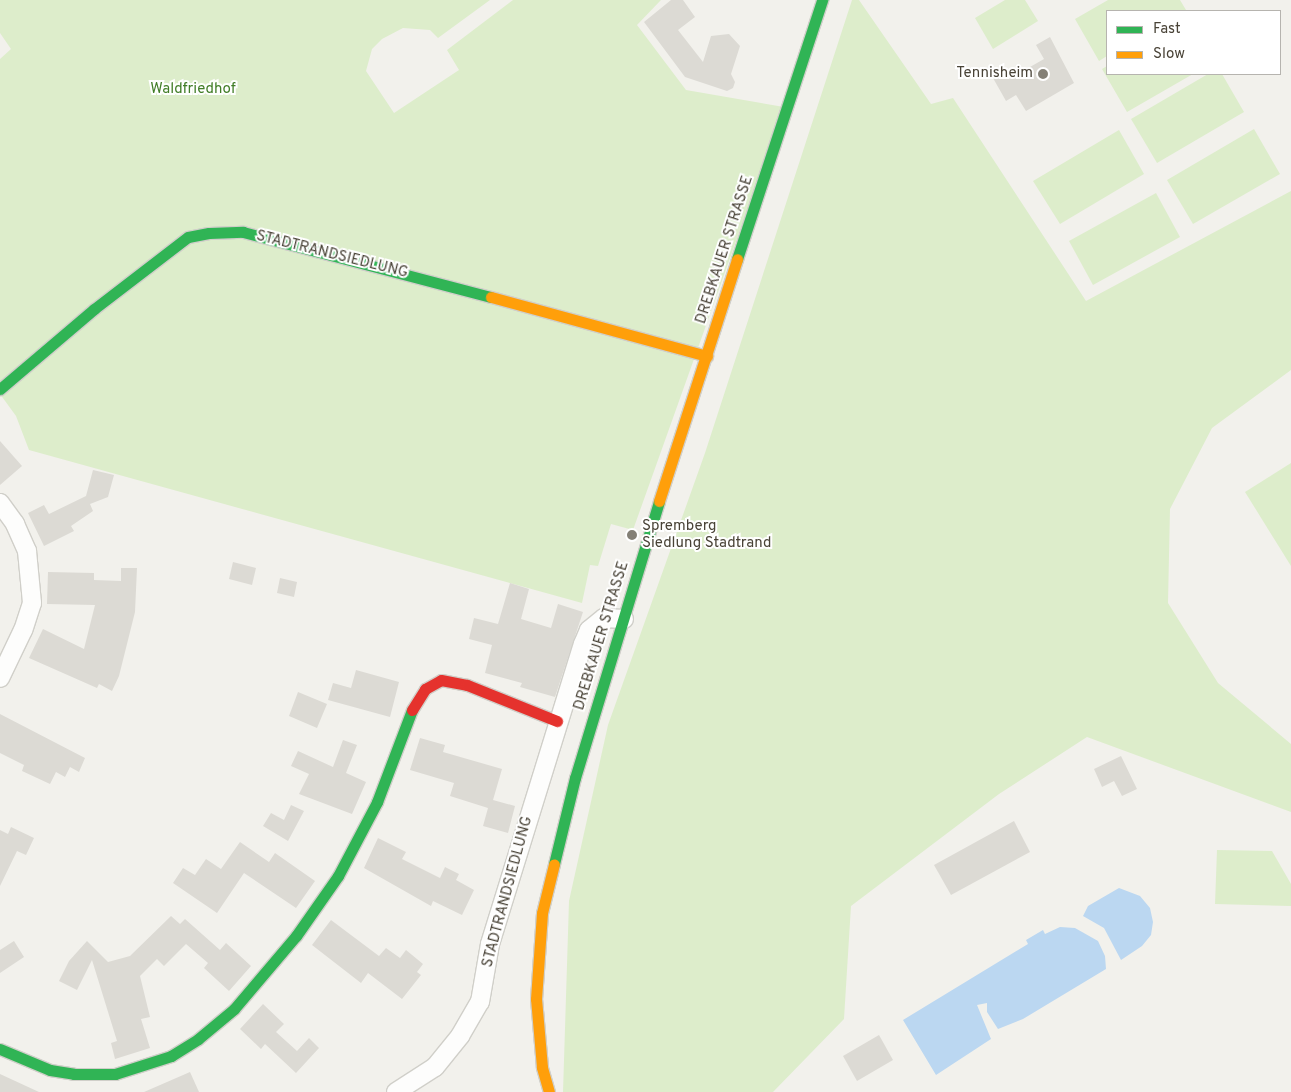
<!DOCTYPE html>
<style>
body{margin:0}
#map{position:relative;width:1291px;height:1092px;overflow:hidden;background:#f2f1ec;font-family:Overpass,sans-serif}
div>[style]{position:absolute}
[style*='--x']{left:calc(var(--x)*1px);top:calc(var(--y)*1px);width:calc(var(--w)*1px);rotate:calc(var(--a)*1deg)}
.green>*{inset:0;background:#ddedcb}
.water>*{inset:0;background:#bbd7f1}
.building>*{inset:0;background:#dcdad4}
.roads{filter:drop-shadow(1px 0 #d0cfc9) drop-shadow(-1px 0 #d0cfc9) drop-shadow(0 1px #d0cfc9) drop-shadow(0 -1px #d0cfc9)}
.street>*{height:18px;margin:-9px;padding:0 9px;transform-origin:9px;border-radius:9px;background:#fdfdfc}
.fast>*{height:11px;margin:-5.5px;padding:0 5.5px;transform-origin:5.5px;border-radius:5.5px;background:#30b455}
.slow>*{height:11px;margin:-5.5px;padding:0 5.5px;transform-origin:5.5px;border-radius:5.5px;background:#ff9f0a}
.jam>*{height:11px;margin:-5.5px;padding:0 5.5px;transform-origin:5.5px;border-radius:5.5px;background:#e5322d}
.dots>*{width:14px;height:14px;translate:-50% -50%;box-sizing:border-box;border:2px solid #fff;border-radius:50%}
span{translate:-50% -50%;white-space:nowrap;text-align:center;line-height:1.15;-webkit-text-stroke:4px #fff;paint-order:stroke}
.poi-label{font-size:15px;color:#494337}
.right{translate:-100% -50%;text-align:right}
.left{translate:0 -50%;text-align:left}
.park-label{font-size:15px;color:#417d27}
.street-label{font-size:15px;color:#494337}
.legend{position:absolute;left:1106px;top:10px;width:175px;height:65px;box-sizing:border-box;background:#fff;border:1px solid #b6b4af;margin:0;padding:6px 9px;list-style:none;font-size:15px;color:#494337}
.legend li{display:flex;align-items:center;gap:10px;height:25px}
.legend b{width:25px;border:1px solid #b6b4af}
</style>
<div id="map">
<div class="green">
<div style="clip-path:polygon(0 0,490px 0,438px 38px,430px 30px,403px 28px,382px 39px,372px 49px,366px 71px,394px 113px,459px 70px,447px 50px,513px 0,661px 0,637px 25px,686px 90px,784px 107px,633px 530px,611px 524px,598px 566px,590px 565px,582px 603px,29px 450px,16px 416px,0 394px,0 59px,11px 49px,0 33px)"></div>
<div style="clip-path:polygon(852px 0,859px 0,931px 104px,953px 98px,1086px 301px,1291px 191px,1291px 370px,1212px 428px,1170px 509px,1168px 603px,1218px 683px,1291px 744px,1291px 812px,1087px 737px,999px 794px,851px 906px,844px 1019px,773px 1092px,563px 1092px,569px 901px,608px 725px,705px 453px)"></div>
<div style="clip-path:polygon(1005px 0,1025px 0,1038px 21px,993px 49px,975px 18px)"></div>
<div style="clip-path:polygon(1108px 0,1180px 0,1186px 10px,1107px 11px,1107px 56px,1099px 61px,1075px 19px)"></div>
<div style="clip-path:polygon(1107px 66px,1107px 74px,1193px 74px,1127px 112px,1102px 69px)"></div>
<div style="clip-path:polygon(1208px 74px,1222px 74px,1244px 112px,1157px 163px,1131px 119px)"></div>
<div style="clip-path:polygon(1254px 129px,1280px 174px,1193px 224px,1167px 180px)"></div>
<div style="clip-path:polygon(1119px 130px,1144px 174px,1060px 224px,1033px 181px)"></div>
<div style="clip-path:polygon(1156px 193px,1180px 237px,1093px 285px,1069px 241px)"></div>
<div style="clip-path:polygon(1291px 463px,1291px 566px,1245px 492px)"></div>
<div style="clip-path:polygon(1217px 850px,1272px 851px,1291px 884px,1291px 906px,1215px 904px)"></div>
</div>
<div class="water">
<div style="clip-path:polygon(1119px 888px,1140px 896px,1150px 908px,1153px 922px,1151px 935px,1142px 946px,1121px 960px,1104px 928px,1083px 916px,1088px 906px)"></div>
<div style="clip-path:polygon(1060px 927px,1075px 928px,1098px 941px,1105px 956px,1106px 969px,1023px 1019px,998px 1029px,987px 1012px,987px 1003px,977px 1005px,991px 1039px,936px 1075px,903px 1020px,1028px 944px,1026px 940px,1043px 930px,1045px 934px)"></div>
</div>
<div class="building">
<div style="clip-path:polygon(671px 0,683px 0,695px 17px,678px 30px,703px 62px,711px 36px,729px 34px,740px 46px,731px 74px,735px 82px,733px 88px,727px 91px,685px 77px,644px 22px)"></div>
<div style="clip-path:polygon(1050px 37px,1074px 83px,1026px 111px,1016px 95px,1006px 101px,993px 78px,1005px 71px,1009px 79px,1044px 59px,1036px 45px)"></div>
<div style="clip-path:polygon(0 441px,22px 466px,0 485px)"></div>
<div style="clip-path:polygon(93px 470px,114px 475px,108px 497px,90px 504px,93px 511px,71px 526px,74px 531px,44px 546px,28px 513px,44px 505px,49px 514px,86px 496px)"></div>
<div style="clip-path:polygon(233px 562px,256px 568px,252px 585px,229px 579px)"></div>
<div style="clip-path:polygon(121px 568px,137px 568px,135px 612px,119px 676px,112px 691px,99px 684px,97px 688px,29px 658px,43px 629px,84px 649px,95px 605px,47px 604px,48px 572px,94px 573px,94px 580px,121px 581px)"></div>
<div style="clip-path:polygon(280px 578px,297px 582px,294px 597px,277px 593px)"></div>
<div style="clip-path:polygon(510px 583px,529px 589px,521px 619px,551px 628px,558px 604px,583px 612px,555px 697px,520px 687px,522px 683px,485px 673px,492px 645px,469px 639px,474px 618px,498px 624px)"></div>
<div style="clip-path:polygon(356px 670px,399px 682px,390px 717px,328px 700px,333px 683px,351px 688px)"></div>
<div style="clip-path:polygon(298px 692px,327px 704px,317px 728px,289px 716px)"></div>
<div style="clip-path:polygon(0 714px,85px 758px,79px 772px,70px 767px,65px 777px,56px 772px,50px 784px,22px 771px,24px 765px,0 753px)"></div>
<div style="clip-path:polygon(420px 738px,445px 745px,443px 752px,502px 769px,493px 800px,515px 806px,508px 833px,483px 826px,488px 808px,450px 796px,454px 783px,410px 770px)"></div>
<div style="clip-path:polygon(343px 740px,357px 745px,346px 773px,366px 782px,352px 814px,299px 794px,309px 774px,291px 766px,298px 751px,333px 767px)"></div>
<div style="clip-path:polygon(1121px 756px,1137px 789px,1122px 796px,1114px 781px,1102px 787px,1094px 769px)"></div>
<div style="clip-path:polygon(291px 805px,304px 811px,288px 841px,263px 826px,271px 813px,284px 820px)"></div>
<div style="clip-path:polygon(1014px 821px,1030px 852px,951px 895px,934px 865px)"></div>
<div style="clip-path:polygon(11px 827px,34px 838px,26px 855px,17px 851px,0 886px,0 830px,8px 834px)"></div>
<div style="clip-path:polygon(378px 838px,406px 852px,402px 859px,440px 878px,445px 867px,459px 874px,456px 880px,474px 890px,462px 915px,433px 901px,431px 906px,364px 868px)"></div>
<div style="clip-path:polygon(240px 842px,269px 862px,275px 853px,315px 881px,296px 908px,244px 873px,217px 913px,173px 883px,183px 868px,195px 875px,206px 859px,221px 869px)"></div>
<div style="clip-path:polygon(171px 916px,180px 924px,185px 919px,220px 950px,226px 943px,251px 966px,229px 991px,204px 968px,208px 963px,186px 944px,164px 966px,157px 959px,140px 976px,150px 1017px,141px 1019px,150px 1048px,115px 1059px,111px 1043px,117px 1041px,92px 960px,77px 990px,59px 981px,69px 961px,87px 941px,108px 962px,130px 956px)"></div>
<div style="clip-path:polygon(331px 920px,379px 956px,386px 948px,400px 958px,406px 950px,423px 964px,417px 972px,421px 975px,402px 999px,368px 973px,361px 983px,312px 945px)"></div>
<div style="clip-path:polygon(14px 941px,24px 957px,0 973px,0 950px)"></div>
<div style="clip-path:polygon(263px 1004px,284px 1024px,276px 1032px,297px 1051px,309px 1038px,319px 1048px,296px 1073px,265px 1044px,261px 1049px,240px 1029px)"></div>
<div style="clip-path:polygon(879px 1035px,893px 1060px,857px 1081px,843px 1056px)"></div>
<div style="clip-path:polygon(190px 1072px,199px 1092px,144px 1092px)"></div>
<div style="clip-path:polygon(0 1074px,39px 1092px,0 1092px)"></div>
</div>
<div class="roads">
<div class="street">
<div style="--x:0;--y:503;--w:26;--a:54"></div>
<div style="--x:15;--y:524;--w:30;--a:66"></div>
<div style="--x:27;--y:551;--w:52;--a:84.5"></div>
<div style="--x:32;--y:603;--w:28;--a:108"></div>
<div style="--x:23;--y:630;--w:53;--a:115.6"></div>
<div style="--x:396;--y:1092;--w:46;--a:-32.7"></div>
<div style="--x:435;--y:1067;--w:40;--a:-51"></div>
<div style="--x:460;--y:1036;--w:39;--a:-60"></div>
<div style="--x:480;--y:1002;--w:59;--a:-80.2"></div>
<div style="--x:490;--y:944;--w:314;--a:-72.8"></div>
<div style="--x:583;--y:644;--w:15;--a:-67"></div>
<div style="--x:589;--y:630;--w:19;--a:-39"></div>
<div style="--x:604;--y:618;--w:20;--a:3"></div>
</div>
<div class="fast">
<div style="--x:737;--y:259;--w:273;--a:-71.8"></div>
<div style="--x:0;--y:389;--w:123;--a:-40.4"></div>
<div style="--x:94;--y:309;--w:118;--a:-37.5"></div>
<div style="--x:188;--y:237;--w:21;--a:-11"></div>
<div style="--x:209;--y:233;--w:34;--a:-2"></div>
<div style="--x:243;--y:232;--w:256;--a:14.7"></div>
<div style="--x:554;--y:864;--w:89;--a:-76.3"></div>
<div style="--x:575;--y:778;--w:289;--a:-73.1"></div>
<div style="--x:0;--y:1049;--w:54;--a:22.8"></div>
<div style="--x:50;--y:1070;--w:24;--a:9"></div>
<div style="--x:74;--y:1074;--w:41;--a:0"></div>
<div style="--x:115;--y:1074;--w:59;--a:-17.8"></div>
<div style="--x:171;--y:1056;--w:32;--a:-32"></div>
<div style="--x:198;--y:1039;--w:47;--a:-39.8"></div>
<div style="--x:234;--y:1009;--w:96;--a:-49.7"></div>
<div style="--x:296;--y:936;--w:73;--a:-55"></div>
<div style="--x:338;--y:876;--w:84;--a:-62.2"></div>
<div style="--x:377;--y:802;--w:98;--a:-69.2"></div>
</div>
<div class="slow">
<div style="--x:491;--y:297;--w:224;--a:15.3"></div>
<div style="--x:659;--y:501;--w:254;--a:-72.1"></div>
<div style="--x:549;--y:1092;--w:26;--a:-106"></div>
<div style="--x:542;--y:1067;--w:68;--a:-95"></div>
<div style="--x:536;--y:999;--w:86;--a:-86"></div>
<div style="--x:542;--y:913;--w:50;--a:-76.2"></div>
</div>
<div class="jam">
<div style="--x:412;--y:710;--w:25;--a:-58"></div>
<div style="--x:425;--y:689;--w:18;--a:-29"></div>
<div style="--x:441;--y:680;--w:26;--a:11"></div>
<div style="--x:467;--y:685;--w:97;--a:21.8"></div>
</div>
</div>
<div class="dots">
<div style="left:1043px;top:74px;background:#848076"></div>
<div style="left:632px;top:535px;background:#848076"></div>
</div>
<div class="poi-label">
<span class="right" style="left:1033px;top:74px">Tennisheim</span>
<span class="left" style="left:642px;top:535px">Spremberg<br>Siedlung Stadtrand</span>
</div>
<div class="park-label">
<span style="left:193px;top:90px">Waldfriedhof</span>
</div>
<div class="street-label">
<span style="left:725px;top:250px;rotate:-72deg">DREBKAUER STRASSE</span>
<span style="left:332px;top:255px;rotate:14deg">STADTRANDSIEDLUNG</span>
<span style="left:602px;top:636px;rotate:-73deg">DREBKAUER STRASSE</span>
<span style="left:508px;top:892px;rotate:-75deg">STADTRANDSIEDLUNG</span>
</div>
<ul class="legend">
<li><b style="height:6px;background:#30b455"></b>Fast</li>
<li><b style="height:6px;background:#ff9f0a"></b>Slow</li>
</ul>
</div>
